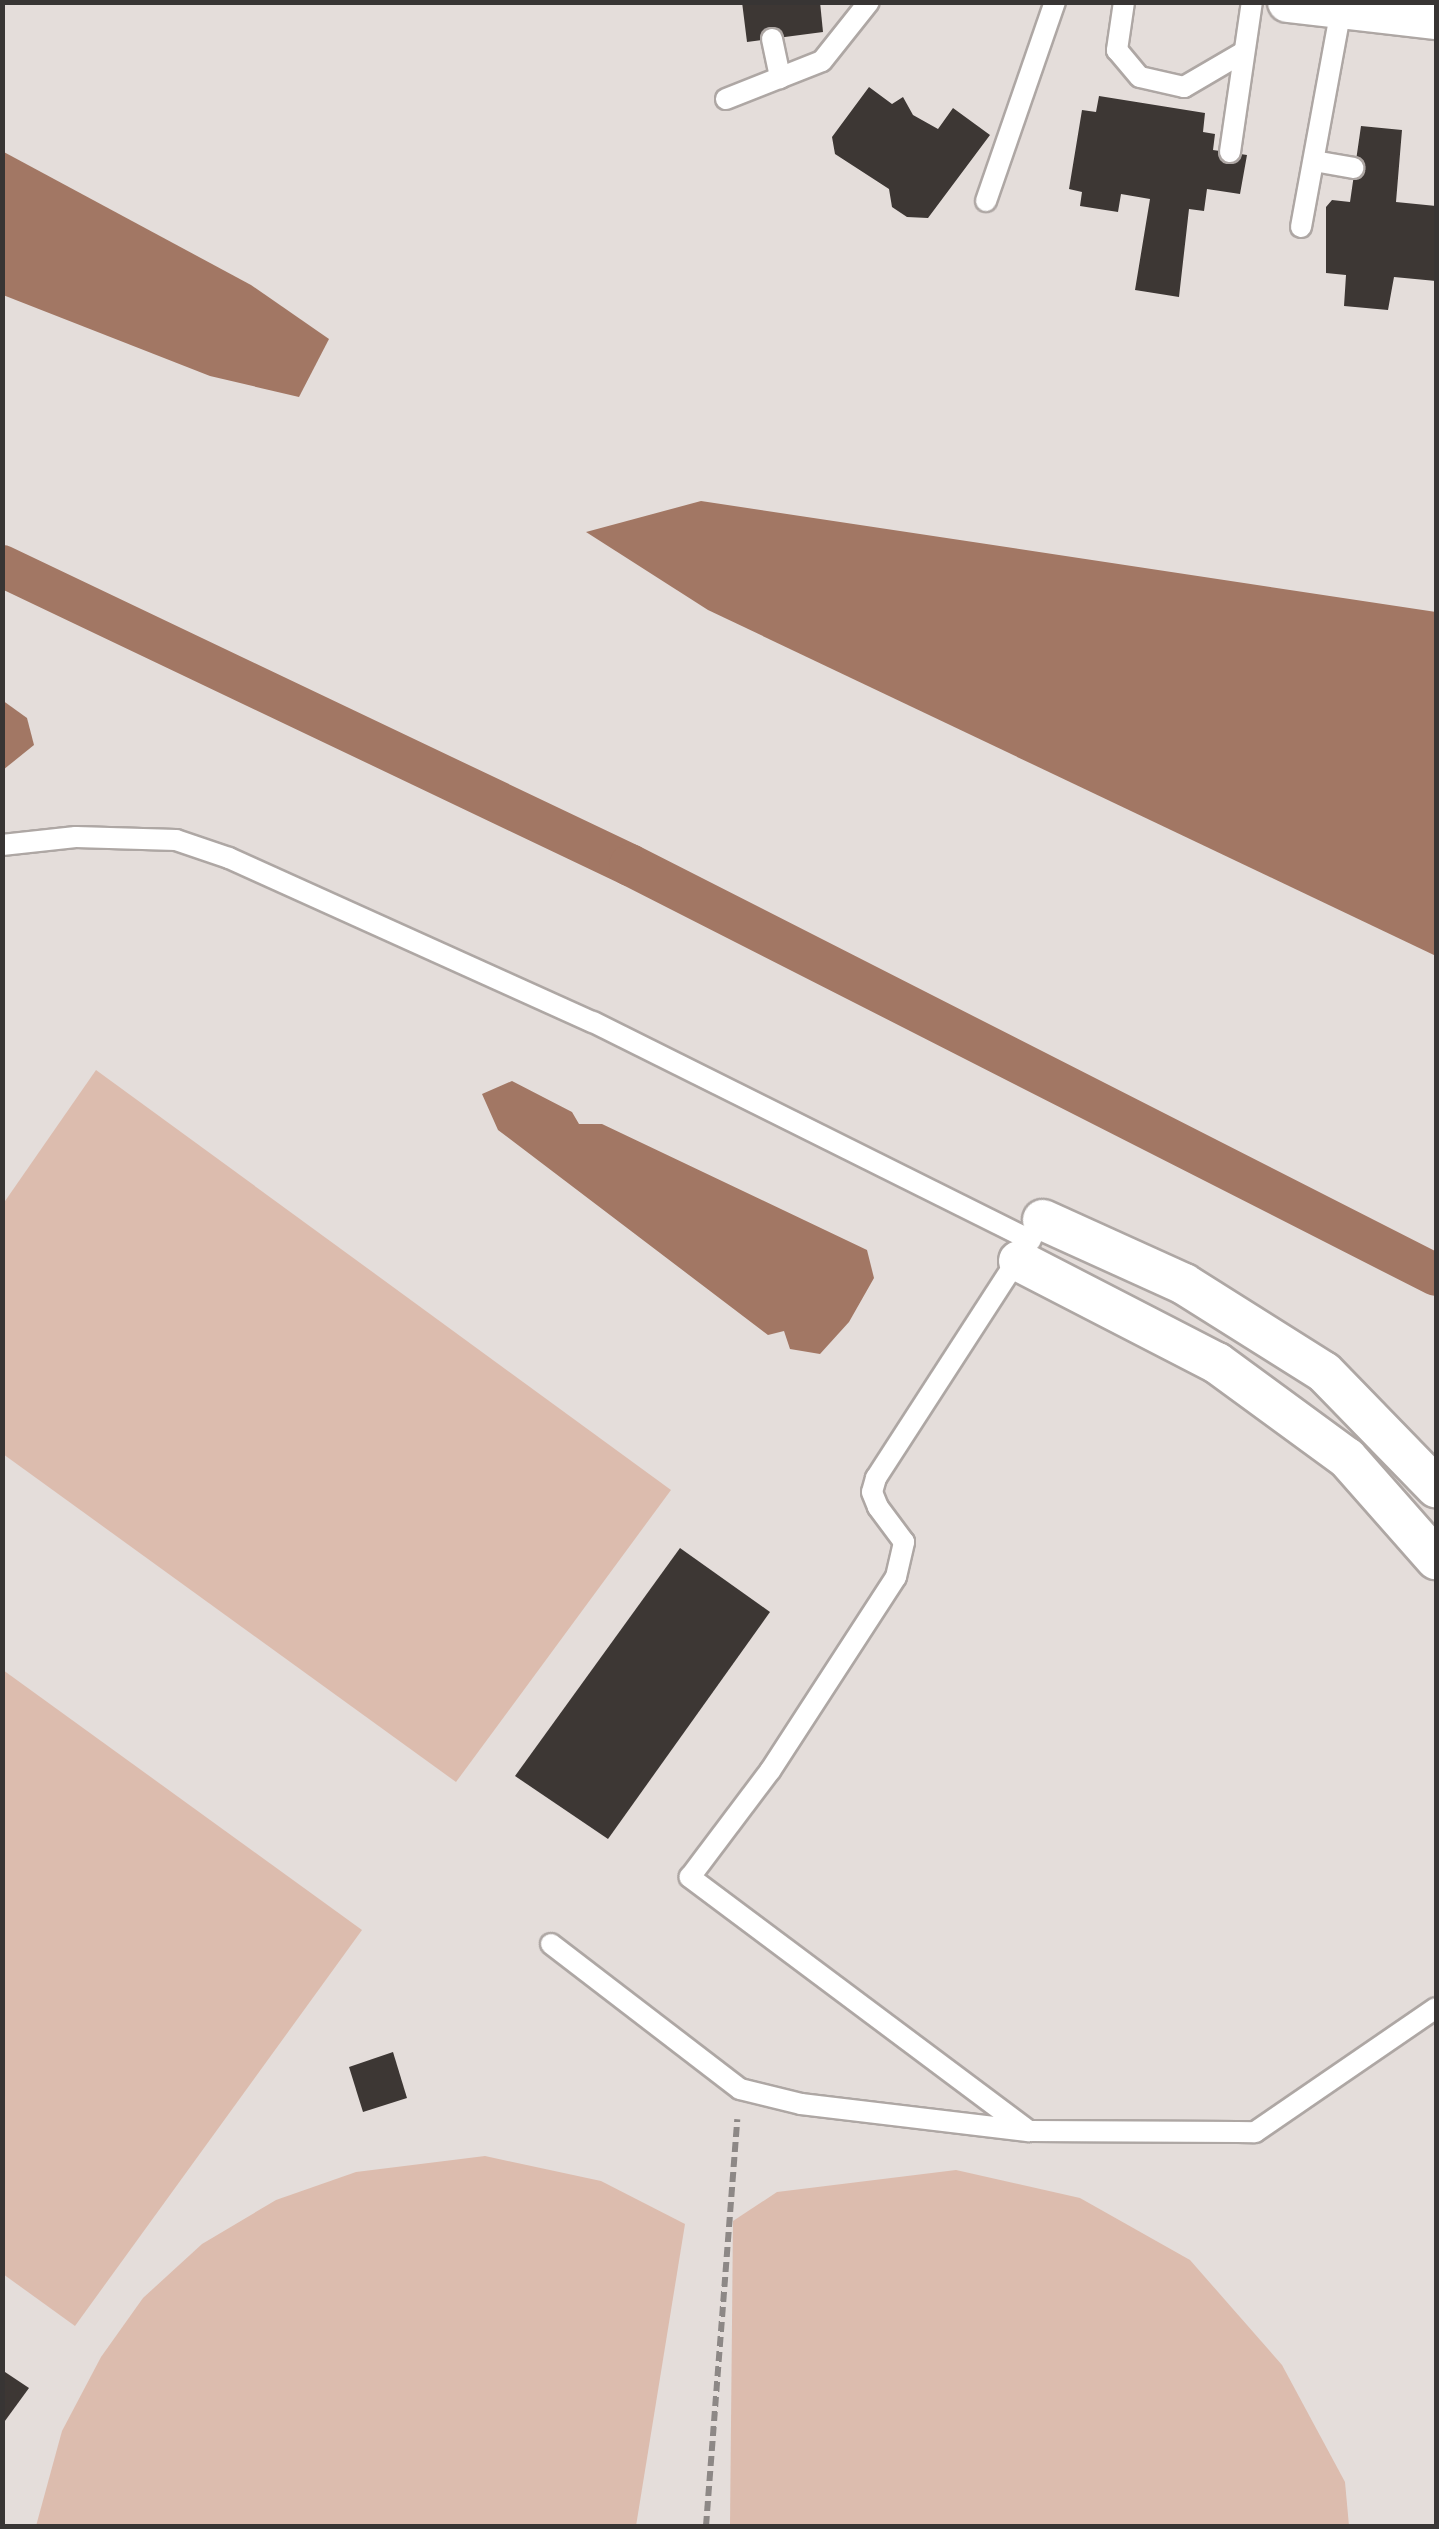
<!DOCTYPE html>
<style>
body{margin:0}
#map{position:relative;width:1439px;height:2529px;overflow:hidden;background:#e4ddda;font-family:Roboto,sans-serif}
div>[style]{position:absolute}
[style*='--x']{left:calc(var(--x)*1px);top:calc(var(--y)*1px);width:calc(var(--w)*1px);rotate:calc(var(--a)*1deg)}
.green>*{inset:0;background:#dcbcae}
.water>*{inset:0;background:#a27764}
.canal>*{height:42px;margin:-21px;padding:0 21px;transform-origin:21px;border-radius:21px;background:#a27764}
.building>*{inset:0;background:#3d3734}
.path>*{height:6px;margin-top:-3px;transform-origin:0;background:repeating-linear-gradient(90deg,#8d8886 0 10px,transparent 0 15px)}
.roads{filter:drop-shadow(2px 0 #aea7a4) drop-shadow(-2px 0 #aea7a4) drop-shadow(0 2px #aea7a4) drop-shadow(0 -2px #aea7a4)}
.lane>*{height:20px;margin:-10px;padding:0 10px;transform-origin:10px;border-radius:10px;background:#fff}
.street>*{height:40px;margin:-20px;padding:0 20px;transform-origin:20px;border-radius:20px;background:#fff}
span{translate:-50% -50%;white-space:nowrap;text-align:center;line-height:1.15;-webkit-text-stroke:10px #f1eae7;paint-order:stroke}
.frame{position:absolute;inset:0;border:5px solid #383534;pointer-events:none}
</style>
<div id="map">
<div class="green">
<div style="clip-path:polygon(96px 1070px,671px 1490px,456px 1782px,3px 1454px,3px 1204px)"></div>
<div style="clip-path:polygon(3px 1670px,362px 1930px,75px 2326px,3px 2274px)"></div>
<div style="clip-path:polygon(485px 2156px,601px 2181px,685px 2224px,636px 2526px,36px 2526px,62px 2431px,101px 2357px,143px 2298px,202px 2244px,276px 2200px,356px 2172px)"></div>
<div style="clip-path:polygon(956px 2170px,1080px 2198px,1190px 2260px,1282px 2365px,1345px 2482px,1349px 2526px,730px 2526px,733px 2221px,777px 2192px)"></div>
</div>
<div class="water">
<div style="clip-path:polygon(2px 151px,251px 285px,329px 339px,299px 397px,210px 376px,3px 295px)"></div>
<div style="clip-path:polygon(701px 501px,1436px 612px,1436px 956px,708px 610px,586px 532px)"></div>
<div style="clip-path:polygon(2px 700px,27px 718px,34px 745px,3px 770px)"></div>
<div style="clip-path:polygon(512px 1081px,572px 1112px,579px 1124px,602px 1124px,867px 1250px,874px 1278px,849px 1322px,820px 1354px,790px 1349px,784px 1331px,768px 1335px,498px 1130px,482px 1094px)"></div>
</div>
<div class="canal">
<div style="--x:2;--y:566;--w:696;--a:25.46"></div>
<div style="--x:630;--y:865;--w:904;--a:26.96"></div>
</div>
<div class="building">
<div style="clip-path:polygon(742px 2px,820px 2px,823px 32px,747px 42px)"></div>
<div style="clip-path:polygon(869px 87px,892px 104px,903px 97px,913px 115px,938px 129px,953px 108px,990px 135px,928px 218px,907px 217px,892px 207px,889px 189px,835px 154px,832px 137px)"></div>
<div style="clip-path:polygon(1099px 96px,1205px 113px,1203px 132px,1215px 134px,1213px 150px,1247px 155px,1240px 194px,1207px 189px,1204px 211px,1189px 209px,1179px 297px,1135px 290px,1150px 199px,1121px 194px,1118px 212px,1080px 206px,1082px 192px,1069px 189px,1082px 110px,1096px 112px)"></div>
<div style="clip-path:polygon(1361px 126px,1402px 130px,1396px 202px,1436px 206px,1436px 281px,1394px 277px,1388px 310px,1344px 306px,1346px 275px,1326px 273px,1326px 207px,1332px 200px,1350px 202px)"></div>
<div style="clip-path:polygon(680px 1548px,770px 1612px,608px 1839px,515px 1776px)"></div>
<div style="clip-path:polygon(393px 2052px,407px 2098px,363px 2112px,349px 2067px)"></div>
<div style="clip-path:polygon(2px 2370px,29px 2388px,2px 2425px)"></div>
</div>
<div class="path">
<div style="--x:706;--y:2526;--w:408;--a:-85.6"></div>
</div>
<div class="roads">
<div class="lane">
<div style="--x:1124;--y:2;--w:49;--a:98.3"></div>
<div style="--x:1117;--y:50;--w:35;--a:50"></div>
<div style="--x:1140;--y:77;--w:45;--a:12.8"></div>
<div style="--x:1184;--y:87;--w:69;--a:-30.3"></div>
<div style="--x:772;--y:39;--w:40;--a:78"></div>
<div style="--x:726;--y:99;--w:103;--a:-21.6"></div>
<div style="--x:822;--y:61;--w:75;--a:-51.5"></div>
<div style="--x:1230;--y:152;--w:152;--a:-81.7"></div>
<div style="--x:1314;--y:161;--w:40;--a:10"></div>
<div style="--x:986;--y:201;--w:211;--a:-70.9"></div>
<div style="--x:1301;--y:227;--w:227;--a:-79.6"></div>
<div style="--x:2;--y:845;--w:74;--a:-6.2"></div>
<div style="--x:76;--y:837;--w:100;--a:1.7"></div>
<div style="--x:176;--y:840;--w:56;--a:18.8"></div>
<div style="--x:229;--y:858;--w:399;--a:24.3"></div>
<div style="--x:593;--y:1022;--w:489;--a:26.5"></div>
<div style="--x:551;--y:1944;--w:238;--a:37.5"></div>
<div style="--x:740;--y:2089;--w:63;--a:13.8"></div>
<div style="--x:801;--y:2104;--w:230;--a:6.8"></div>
<div style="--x:1029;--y:2131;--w:226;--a:0.3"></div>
<div style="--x:1255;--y:2132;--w:219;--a:-34.4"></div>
<div style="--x:1029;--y:2131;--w:424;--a:-143.2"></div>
<div style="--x:690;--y:1877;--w:133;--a:-53"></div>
<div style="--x:770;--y:1771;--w:231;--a:-57"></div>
<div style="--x:896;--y:1577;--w:36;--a:-77"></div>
<div style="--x:904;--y:1542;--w:44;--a:-126.6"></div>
<div style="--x:878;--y:1507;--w:16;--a:-112"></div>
<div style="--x:872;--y:1492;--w:15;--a:-74"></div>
<div style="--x:876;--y:1478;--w:307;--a:-57.1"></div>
</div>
<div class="street">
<div style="--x:1288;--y:2;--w:149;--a:6.6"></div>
<div style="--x:1043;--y:1220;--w:155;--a:24.4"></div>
<div style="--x:1184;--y:1284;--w:165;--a:32.2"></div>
<div style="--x:1324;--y:1372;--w:161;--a:45.8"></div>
<div style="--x:1019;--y:1261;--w:223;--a:27.3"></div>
<div style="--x:1217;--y:1363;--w:161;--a:36.2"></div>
<div style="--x:1347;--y:1458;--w:135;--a:48.6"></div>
</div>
</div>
<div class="frame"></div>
</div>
